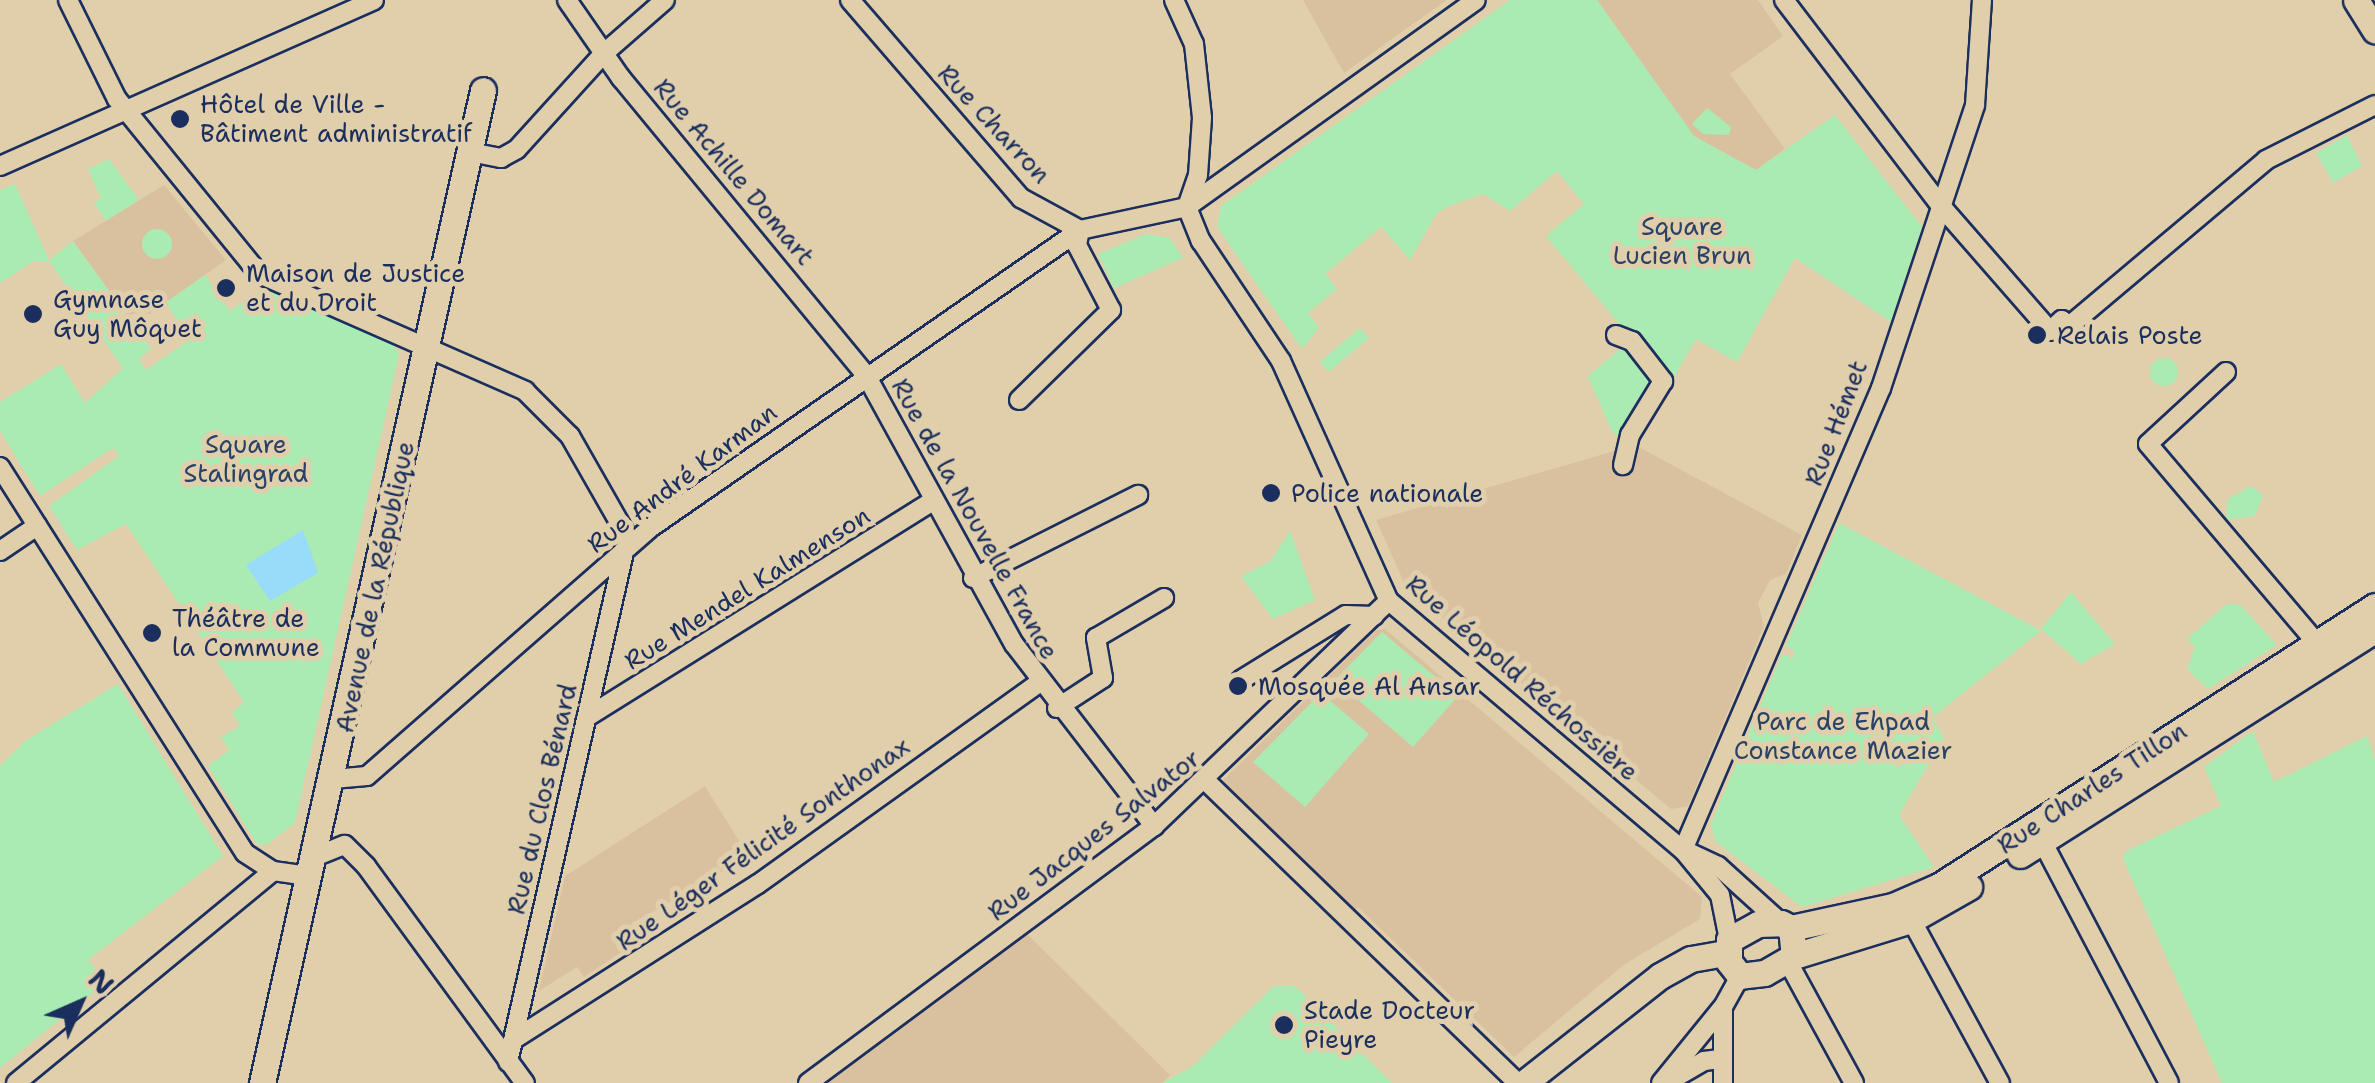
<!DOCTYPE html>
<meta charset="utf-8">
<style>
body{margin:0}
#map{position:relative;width:2375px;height:1083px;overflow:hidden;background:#e1cfac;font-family:"Shantell Sans",sans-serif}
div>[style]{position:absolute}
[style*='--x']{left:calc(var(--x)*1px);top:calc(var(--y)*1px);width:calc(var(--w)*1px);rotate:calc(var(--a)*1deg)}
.built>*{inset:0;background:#d9c19f}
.green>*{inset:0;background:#aaebb3}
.round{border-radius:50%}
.water>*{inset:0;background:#98dcfa}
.roads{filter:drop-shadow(2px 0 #1b2f5e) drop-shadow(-2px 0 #1b2f5e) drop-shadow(0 2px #1b2f5e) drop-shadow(0 -2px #1b2f5e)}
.street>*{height:18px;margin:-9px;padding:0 9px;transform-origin:9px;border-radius:9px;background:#e1cfac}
.secondary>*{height:25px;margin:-12.5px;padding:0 12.5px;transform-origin:12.5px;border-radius:12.5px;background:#e1cfac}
.dots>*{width:28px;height:28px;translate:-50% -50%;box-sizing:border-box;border:5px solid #e1cfac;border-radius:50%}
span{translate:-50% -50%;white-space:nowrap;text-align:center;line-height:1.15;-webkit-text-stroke:10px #e1cfac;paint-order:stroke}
.poi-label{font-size:25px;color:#1b2f5e}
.left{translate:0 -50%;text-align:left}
.street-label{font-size:25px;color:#1b2f5e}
.park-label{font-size:25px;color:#294266}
.north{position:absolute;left:30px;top:953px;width:100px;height:100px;-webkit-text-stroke:8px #e1cfac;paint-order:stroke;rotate:45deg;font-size:28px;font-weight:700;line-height:40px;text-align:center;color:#1b2f5e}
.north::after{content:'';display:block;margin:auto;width:35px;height:45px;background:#1b2f5e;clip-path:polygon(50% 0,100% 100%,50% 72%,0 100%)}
</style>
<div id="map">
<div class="built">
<div style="clip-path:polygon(1303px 0,1447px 0,1344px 73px)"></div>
<div style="clip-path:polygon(1597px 0,1758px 0,1783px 36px,1730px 74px,1785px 149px,1756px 170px,1693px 136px)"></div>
<div style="clip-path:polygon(164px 185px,226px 260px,134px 325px,73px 241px)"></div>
<div style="clip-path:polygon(1635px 445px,1802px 535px,1786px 574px,1770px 580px,1758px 603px,1764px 626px,1688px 806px,1671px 809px,1406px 587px,1376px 520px)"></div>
<div style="clip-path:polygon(1385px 629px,1702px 897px,1700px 919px,1625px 964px,1514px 1057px,1358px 907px,1348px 916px,1218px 785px,1376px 630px)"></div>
<div style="clip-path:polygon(705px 786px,749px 857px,632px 923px,641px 939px,584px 977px,577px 967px,539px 991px,565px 876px)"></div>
<div style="clip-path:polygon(1026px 933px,1170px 1075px,1162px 1083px,827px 1083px)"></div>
</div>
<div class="green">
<div style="clip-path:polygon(1510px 0,1597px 0,1694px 136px,1756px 170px,1835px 115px,1922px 227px,1891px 322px,1795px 258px,1737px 362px,1696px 339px,1635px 445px,1612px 432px,1588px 376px,1619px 350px,1620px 325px,1546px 236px,1584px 204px,1557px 171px,1510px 211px,1483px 194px,1451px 205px,1437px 213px,1410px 260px,1381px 227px,1325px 274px,1337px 289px,1308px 313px,1319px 328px,1302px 349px,1217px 227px,1221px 206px)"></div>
<div style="clip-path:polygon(1707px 108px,1731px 127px,1729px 135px,1703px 134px,1692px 124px)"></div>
<div style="clip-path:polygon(2347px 135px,2362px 166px,2333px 183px,2316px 153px)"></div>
<div style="clip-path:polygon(109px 159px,139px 200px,106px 221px,94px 203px,101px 198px,88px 169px)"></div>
<div style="clip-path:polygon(15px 184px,49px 260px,73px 241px,151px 349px,139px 359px,146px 370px,191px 339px,165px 303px,205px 275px,230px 311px,264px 287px,391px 341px,399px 354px,295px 823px,266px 845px,257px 844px,208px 766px,229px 750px,221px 737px,240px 726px,232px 713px,244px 702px,126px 524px,77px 550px,49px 506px,119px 456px,113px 448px,40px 496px,0 431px,0 402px,61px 364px,85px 403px,123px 368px,49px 261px,34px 261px,0 283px,0 190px)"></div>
<div class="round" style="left:142px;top:229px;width:30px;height:30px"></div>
<div style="clip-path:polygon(1146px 234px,1170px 238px,1183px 258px,1114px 288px,1098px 254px)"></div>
<div style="clip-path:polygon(1360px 328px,1369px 338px,1329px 372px,1320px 362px)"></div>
<div class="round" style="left:2150px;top:358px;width:28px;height:28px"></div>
<div style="clip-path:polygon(2251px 486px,2263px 495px,2255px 516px,2226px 520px,2228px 499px)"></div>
<div style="clip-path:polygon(1839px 523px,2040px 630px,2071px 592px,2115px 644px,2081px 664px,2042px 630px,1932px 718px,1944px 738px,1899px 815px,1934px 867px,1802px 907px,1715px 841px,1711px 824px,1782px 654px,1792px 658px,1795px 652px,1786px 646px)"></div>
<div style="clip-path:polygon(1290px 531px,1315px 600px,1273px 619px,1241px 576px,1270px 562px)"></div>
<div style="clip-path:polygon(2227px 604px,2240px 605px,2277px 645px,2208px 689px,2187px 669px,2195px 647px,2187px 639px)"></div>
<div style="clip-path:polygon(1382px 632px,1458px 696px,1413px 747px,1335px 680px)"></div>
<div style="clip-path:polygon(118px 684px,223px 856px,88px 960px,106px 982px,0 1068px,0 766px,25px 741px)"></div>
<div style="clip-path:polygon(1321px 693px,1369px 734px,1305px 807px,1253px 762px)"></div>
<div style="clip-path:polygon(2253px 731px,2274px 782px,2367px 736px,2375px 760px,2375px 1083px,2222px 1083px,2123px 859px,2126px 851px,2221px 806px,2204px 767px)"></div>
<div style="clip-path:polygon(1274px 986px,1295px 986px,1392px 1083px,1162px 1083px,1193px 1066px)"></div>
</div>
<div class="water">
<div style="clip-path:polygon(303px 530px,318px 573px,270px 601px,246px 565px)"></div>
</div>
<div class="roads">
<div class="street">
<div style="--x:68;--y:0;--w:110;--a:63.7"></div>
<div style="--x:117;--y:99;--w:225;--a:50.9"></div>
<div style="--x:259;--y:274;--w:291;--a:23.7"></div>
<div style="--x:525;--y:391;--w:64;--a:45"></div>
<div style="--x:570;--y:436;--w:123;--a:60.3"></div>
<div style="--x:567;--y:0;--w:95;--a:55.3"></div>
<div style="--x:621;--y:78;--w:385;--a:50.5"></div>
<div style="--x:866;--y:375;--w:307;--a:61.2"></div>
<div style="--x:1014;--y:644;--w:230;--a:52.4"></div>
<div style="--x:850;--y:0;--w:262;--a:49.2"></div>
<div style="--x:1021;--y:198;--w:67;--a:28.5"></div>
<div style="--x:1080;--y:230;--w:109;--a:-12.1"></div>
<div style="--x:1187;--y:207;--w:355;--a:-35.6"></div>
<div style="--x:1174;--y:0;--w:48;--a:65.6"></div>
<div style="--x:1194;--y:44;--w:74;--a:83.8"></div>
<div style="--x:1202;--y:118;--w:57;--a:94"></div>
<div style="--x:1198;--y:175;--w:34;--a:109"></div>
<div style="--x:1784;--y:0;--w:259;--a:52.7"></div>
<div style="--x:1941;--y:206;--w:166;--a:48.9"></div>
<div style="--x:2050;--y:331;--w:16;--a:-43"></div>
<div style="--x:2062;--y:320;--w:9;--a:49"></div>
<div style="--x:2068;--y:327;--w:259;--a:-40.1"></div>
<div style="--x:2266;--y:160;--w:122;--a:-26.8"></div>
<div style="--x:470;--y:152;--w:32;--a:11"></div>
<div style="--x:501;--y:158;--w:18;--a:-29"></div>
<div style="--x:517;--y:149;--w:128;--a:-47.8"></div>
<div style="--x:603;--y:54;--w:82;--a:-41.1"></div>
<div style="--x:0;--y:166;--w:409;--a:-23.9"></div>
<div style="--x:1187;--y:207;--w:37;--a:68"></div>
<div style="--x:1201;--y:241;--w:144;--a:56.3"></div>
<div style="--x:1281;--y:361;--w:263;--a:65.8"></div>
<div style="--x:1389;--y:601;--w:385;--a:40.3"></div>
<div style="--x:1683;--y:850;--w:58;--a:50.6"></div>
<div style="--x:1720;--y:895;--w:46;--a:78.7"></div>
<div style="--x:1616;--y:335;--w:17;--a:21"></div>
<div style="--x:1632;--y:341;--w:51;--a:52.2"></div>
<div style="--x:1663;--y:381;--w:63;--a:121.4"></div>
<div style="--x:1630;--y:435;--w:31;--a:103"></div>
<div style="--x:2226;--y:372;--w:106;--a:137.3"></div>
<div style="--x:2148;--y:444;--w:261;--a:49.7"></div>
<div style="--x:1019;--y:400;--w:129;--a:-44.4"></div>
<div style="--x:1111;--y:310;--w:73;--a:-117.6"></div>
<div style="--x:1077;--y:245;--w:15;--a:-79"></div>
<div style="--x:0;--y:467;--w:457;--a:57.6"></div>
<div style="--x:245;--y:853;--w:33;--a:33"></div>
<div style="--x:273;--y:871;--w:34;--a:8"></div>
<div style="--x:0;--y:551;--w:45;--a:-34"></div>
<div style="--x:973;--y:578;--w:185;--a:-26.7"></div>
<div style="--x:1241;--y:680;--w:123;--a:-31.8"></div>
<div style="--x:1346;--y:615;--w:28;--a:2"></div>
<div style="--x:1057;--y:708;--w:55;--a:-33.1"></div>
<div style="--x:1103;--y:678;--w:41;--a:-99.9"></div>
<div style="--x:1096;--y:638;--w:79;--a:-30.5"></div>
<div style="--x:587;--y:717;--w:409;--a:-32"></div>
<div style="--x:333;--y:779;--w:34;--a:-5"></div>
<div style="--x:367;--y:776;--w:376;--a:-41.2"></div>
<div style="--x:650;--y:528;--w:523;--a:-34.72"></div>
<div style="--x:1206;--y:781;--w:434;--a:44.1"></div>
<div style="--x:2042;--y:841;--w:273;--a:62.3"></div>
<div style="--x:1683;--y:850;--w:503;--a:-66.8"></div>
<div style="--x:1881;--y:388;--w:298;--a:-71.6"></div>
<div style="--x:1975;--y:105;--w:105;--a:-86.2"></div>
<div style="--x:1688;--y:852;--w:33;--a:25"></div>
<div style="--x:1718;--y:866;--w:85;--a:42.1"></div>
<div style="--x:312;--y:858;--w:35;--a:-22"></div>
<div style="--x:345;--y:845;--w:30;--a:45"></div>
<div style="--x:366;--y:866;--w:269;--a:53.8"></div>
<div style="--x:1907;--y:912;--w:195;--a:61.5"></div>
<div style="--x:1788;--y:962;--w:138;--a:61.4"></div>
<div style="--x:513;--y:1040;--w:290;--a:-32.5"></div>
<div style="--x:758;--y:884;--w:345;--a:-35.6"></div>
<div style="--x:508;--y:1062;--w:527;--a:-77.18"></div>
<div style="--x:16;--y:1083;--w:333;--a:-39.5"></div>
<div style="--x:808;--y:1083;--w:431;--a:-36.6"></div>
<div style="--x:1154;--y:826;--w:325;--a:-43.8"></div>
<div style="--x:1661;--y:1083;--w:97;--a:-50.9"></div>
<div style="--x:1666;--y:1083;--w:44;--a:-30.1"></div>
<div style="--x:1704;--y:1061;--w:16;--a:-7"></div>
<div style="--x:1723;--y:1083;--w:76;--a:-90"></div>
<div style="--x:1723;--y:1007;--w:35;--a:-61"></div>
</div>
<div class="secondary">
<div style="--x:2356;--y:0;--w:36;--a:58"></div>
<div style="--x:2020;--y:855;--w:420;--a:-32.4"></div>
<div style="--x:1781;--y:923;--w:11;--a:27"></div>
<div style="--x:1791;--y:928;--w:28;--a:84"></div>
<div style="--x:1794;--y:956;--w:34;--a:150"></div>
<div style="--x:1764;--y:973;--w:24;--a:173"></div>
<div style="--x:1740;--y:976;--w:18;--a:-128"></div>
<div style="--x:1729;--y:962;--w:22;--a:-90"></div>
<div style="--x:1729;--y:940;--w:33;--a:-29"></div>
<div style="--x:1758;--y:924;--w:23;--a:-2"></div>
<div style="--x:1791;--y:928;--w:104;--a:-12.2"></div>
<div style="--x:1893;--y:906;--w:50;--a:-23.5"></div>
<div style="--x:1939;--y:886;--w:518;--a:-32.71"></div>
<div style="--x:1794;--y:956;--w:122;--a:-17.1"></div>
<div style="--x:1911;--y:920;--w:67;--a:-29.6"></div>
<div style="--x:262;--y:1083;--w:1017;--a:-77.45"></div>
<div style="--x:1524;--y:1083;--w:173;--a:-38.2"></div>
<div style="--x:1660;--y:976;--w:35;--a:-29"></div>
<div style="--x:1691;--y:959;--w:36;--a:-10"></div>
</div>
</div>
<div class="dots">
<div style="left:180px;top:119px;background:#1b2f5e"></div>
<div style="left:226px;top:288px;background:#1b2f5e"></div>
<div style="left:33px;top:314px;background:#1b2f5e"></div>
<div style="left:2037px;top:335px;background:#1b2f5e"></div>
<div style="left:1271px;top:493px;background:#1b2f5e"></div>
<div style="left:152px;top:633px;background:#1b2f5e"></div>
<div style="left:1238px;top:686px;background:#1b2f5e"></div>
<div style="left:1284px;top:1025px;background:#1b2f5e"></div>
</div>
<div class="poi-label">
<span class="left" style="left:200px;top:119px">Hôtel de Ville -<br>Bâtiment administratif</span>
<span class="left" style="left:246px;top:288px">Maison de Justice<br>et du Droit</span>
<span class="left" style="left:53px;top:314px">Gymnase<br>Guy Môquet</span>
<span class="left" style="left:2057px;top:335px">Relais Poste</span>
<span class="left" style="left:1291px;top:493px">Police nationale</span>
<span class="left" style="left:172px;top:633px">Théâtre de<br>la Commune</span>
<span class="left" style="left:1258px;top:686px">Mosquée Al Ansar</span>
<span class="left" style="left:1304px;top:1025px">Stade Docteur<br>Pieyre</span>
</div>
<div class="street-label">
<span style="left:994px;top:124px;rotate:47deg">Rue Charron</span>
<span style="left:734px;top:172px;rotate:50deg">Rue Achille Domart</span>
<span style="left:1836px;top:423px;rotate:-69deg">Rue Hémet</span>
<span style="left:682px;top:478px;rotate:-37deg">Rue André Karman</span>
<span style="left:975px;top:519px;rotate:61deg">Rue de la Nouvelle France</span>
<span style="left:375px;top:587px;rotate:-78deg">Avenue de la République</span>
<span style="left:747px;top:588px;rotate:-32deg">Rue Mendel Kalmenson</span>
<span style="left:1522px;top:678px;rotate:41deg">Rue Léopold Réchossière</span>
<span style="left:2092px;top:788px;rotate:-33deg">Rue Charles Tillon</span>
<span style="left:542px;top:799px;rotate:-77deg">Rue du Clos Bénard</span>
<span style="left:1094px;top:835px;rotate:-38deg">Rue Jacques Salvator</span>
<span style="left:763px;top:844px;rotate:-35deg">Rue Léger Félicité Sonthonax</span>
</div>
<div class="park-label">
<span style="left:1682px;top:241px">Square<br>Lucien Brun</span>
<span style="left:246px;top:459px">Square<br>Stalingrad</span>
<span style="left:1843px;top:736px">Parc de Ehpad<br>Constance Mazier</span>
</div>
<div class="north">N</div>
</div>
